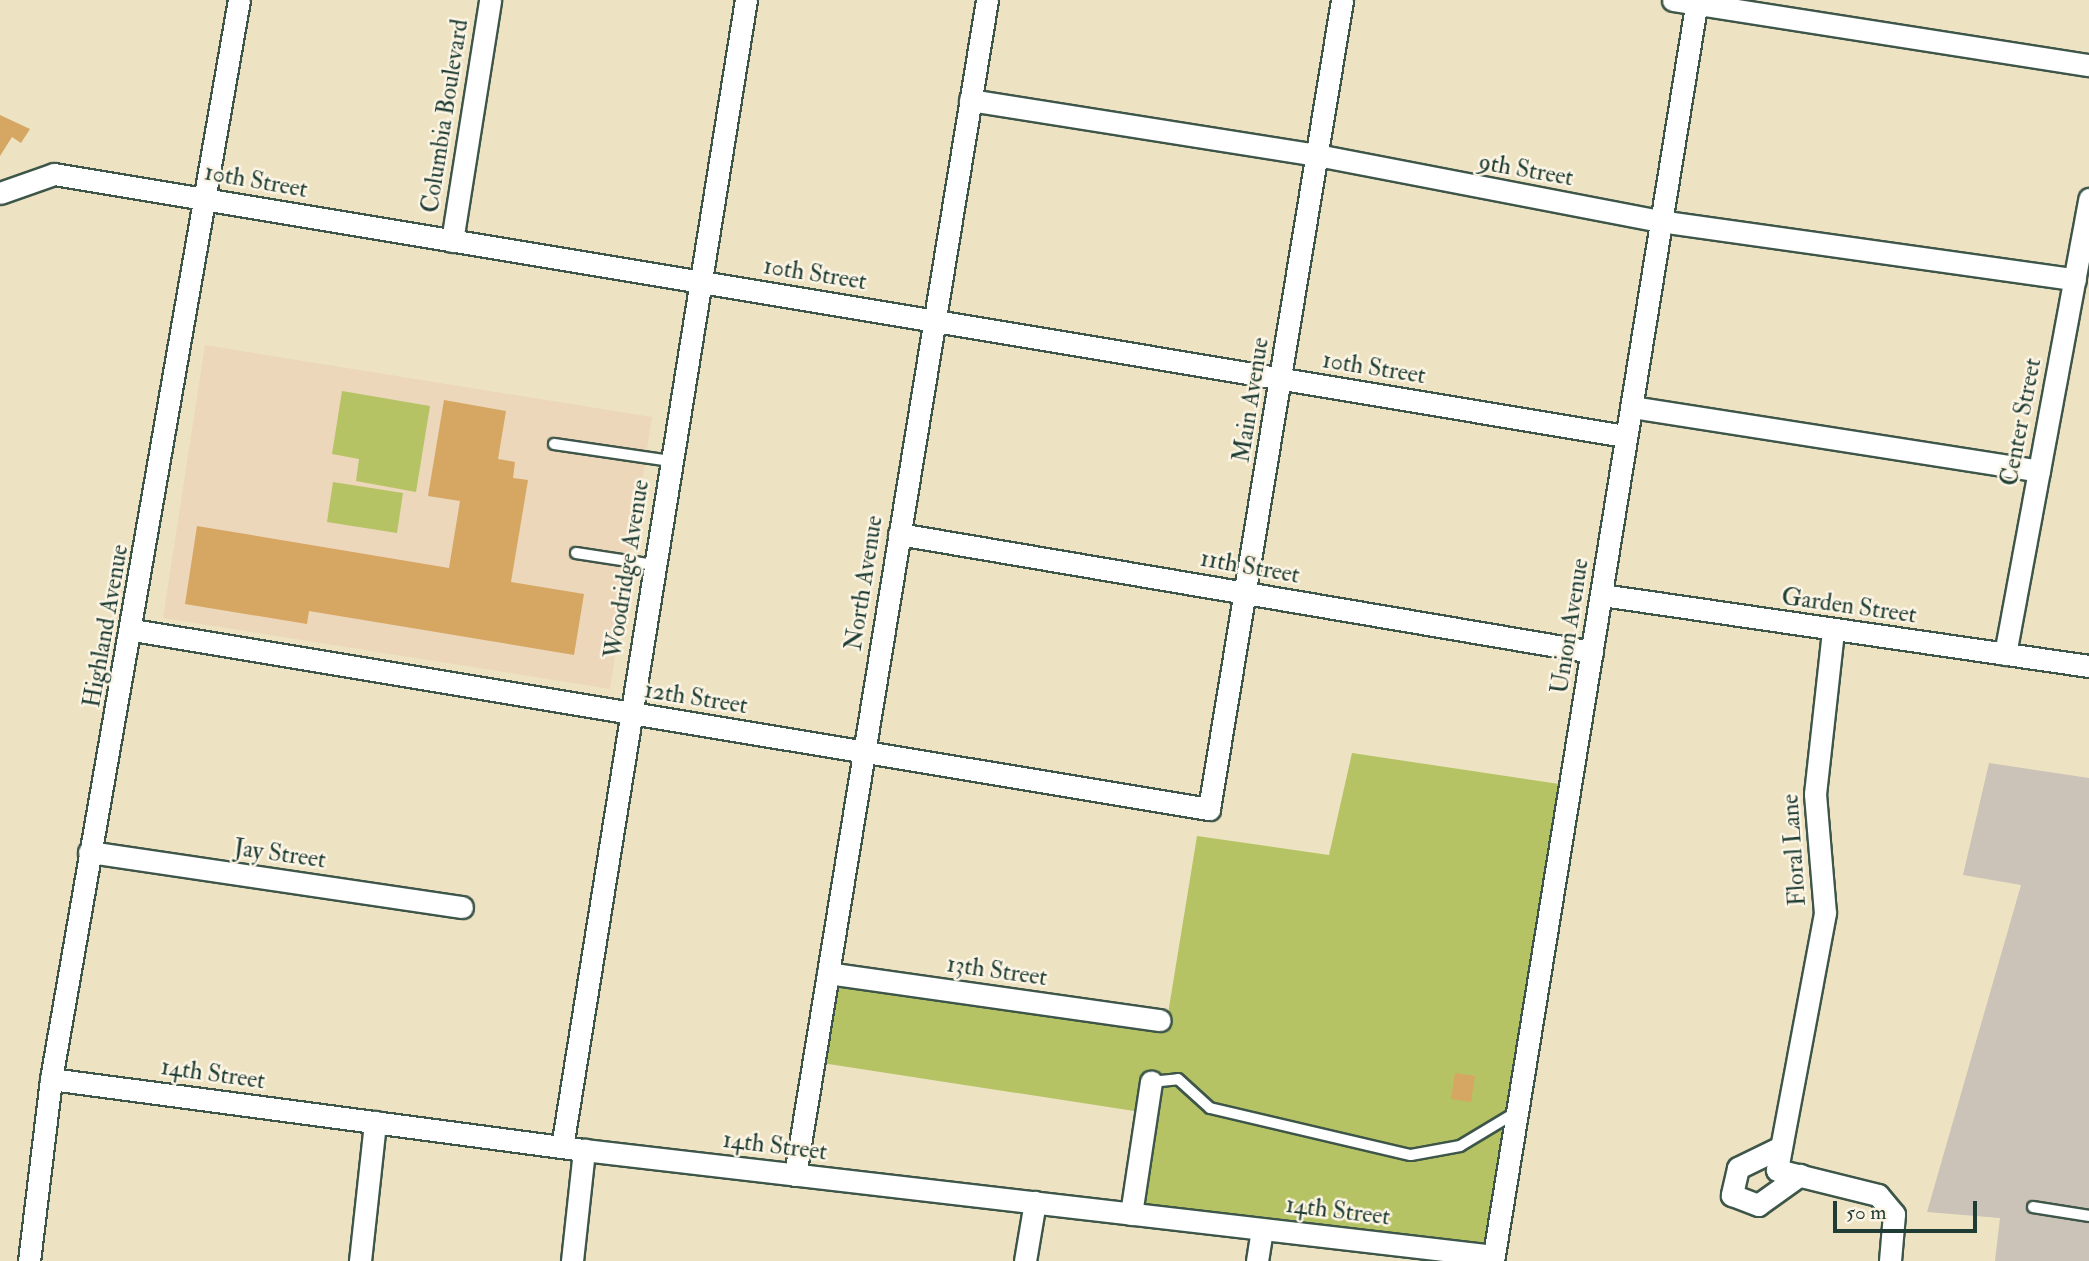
<!DOCTYPE html>
<style>
body{margin:0}
#map{position:relative;width:2089px;height:1261px;overflow:hidden;background:#ede3c3;font-family:"IM FELL Double Pica",serif}
div>[style]{position:absolute}
[style*='--x']{left:calc(var(--x)*1px);top:calc(var(--y)*1px);width:calc(var(--w)*1px);rotate:calc(var(--a)*1deg)}
.built>*{inset:0;background:#ecd7ba}
.industrial>*{inset:0;background:#cbc2b8}
.green>*{inset:0;background:#b6c365}
.building>*{inset:0;background:#d6a663}
.roads{filter:drop-shadow(2px 0 #3e5649) drop-shadow(-2px 0 #3e5649) drop-shadow(0 2px #3e5649) drop-shadow(0 -2px #3e5649)}
.lane>*{height:10px;margin:-5px;padding:0 5px;transform-origin:5px;border-radius:5px;background:#fff}
.street>*{height:21px;margin:-10.5px;padding:0 10.5px;transform-origin:10.5px;border-radius:10.5px;background:#fff}
span{translate:-50% -50%;white-space:nowrap;text-align:center;line-height:1.15;-webkit-text-stroke:5px #fcf5e5;paint-order:stroke}
.street-label{font-size:24px;color:#1f3d34}
.scale{position:absolute;left:1833px;top:1201px;width:144px;height:32px;box-sizing:border-box;border:4px solid #1f3d34;border-top:0;padding-left:9px;font-size:21px;line-height:24px;white-space:nowrap;color:#1f3d34;-webkit-text-stroke:5px #fcf5e5;paint-order:stroke}
</style>
<div id="map">
<div class="built">
<div style="clip-path:polygon(205px 345px,652px 417px,610px 689px,163px 618px)"></div>
</div>
<div class="industrial">
<div style="clip-path:polygon(1989px 763px,2089px 778px,2089px 1261px,1995px 1261px,2000px 1218px,1927px 1212px,2021px 885px,1963px 875px)"></div>
</div>
<div class="green">
<div style="clip-path:polygon(342px 391px,430px 406px,416px 492px,356px 481px,359px 459px,332px 454px)"></div>
<div style="clip-path:polygon(333px 482px,403px 493px,397px 533px,327px 522px)"></div>
<div style="clip-path:polygon(1352px 753px,1566px 785px,1486px 1261px,1125px 1211px,1147px 1113px,809px 1061px,824px 967px,1166px 1026px,1197px 836px,1329px 855px)"></div>
</div>
<div class="building">
<div style="clip-path:polygon(0 115px,30px 129px,21px 143px,12px 137px,0 156px)"></div>
<div style="clip-path:polygon(444px 400px,506px 411px,498px 459px,515px 462px,513px 478px,528px 480px,511px 582px,584px 594px,574px 655px,309px 611px,307px 624px,185px 604px,197px 526px,449px 568px,460px 501px,428px 496px)"></div>
<div style="clip-path:polygon(1455px 1073px,1475px 1076px,1471px 1102px,1451px 1099px)"></div>
</div>
<div class="roads">
<div class="lane">
<div style="--x:554;--y:444;--w:118;--a:8.3"></div>
<div style="--x:576;--y:553;--w:79;--a:8.7"></div>
<div style="--x:1151;--y:1082;--w:27;--a:-6"></div>
<div style="--x:1178;--y:1079;--w:43;--a:42.2"></div>
<div style="--x:1210;--y:1108;--w:206;--a:13.2"></div>
<div style="--x:1411;--y:1155;--w:50;--a:-10.4"></div>
<div style="--x:1460;--y:1146;--w:64;--a:-31"></div>
<div style="--x:2033;--y:1207;--w:57;--a:9.1"></div>
</div>
<div class="street">
<div style="--x:1673;--y:0;--w:421;--a:8.9"></div>
<div style="--x:970;--y:100;--w:351;--a:9"></div>
<div style="--x:1317;--y:155;--w:349;--a:10.9"></div>
<div style="--x:1660;--y:221;--w:419;--a:8"></div>
<div style="--x:0;--y:193;--w:57;--a:-19.4"></div>
<div style="--x:54;--y:174;--w:1592;--a:9.47"></div>
<div style="--x:452;--y:241;--w:244;--a:-81"></div>
<div style="--x:1632;--y:407;--w:412;--a:8.9"></div>
<div style="--x:899;--y:534;--w:703;--a:9.66"></div>
<div style="--x:1602;--y:595;--w:492;--a:8.3"></div>
<div style="--x:133;--y:630;--w:1091;--a:9.45"></div>
<div style="--x:1209;--y:809;--w:820;--a:-80.66"></div>
<div style="--x:1833;--y:631;--w:164;--a:96.3"></div>
<div style="--x:1815;--y:794;--w:119;--a:85.2"></div>
<div style="--x:1825;--y:913;--w:261;--a:100.6"></div>
<div style="--x:1777;--y:1170;--w:104;--a:13.9"></div>
<div style="--x:1878;--y:1195;--w:25;--a:50"></div>
<div style="--x:1894;--y:1214;--w:47;--a:94.9"></div>
<div style="--x:2005;--y:654;--w:463;--a:-79.5"></div>
<div style="--x:89;--y:852;--w:377;--a:8.4"></div>
<div style="--x:828;--y:973;--w:335;--a:8.1"></div>
<div style="--x:51;--y:1079;--w:538;--a:7.59"></div>
<div style="--x:584;--y:1150;--w:916;--a:6.64"></div>
<div style="--x:562;--y:1147;--w:1162;--a:-80.89"></div>
<div style="--x:1781;--y:1147;--w:48;--a:154"></div>
<div style="--x:1738;--y:1168;--w:28;--a:103"></div>
<div style="--x:1732;--y:1195;--w:28;--a:21"></div>
<div style="--x:1758;--y:1205;--w:52;--a:-35.5"></div>
<div style="--x:795;--y:1175;--w:1191;--a:-80.72"></div>
<div style="--x:1131;--y:1214;--w:134;--a:-81.4"></div>
<div style="--x:29;--y:1261;--w:183;--a:-83.1"></div>
<div style="--x:51;--y:1079;--w:1095;--a:-80.12"></div>
<div style="--x:360;--y:1261;--w:140;--a:-83.8"></div>
<div style="--x:572;--y:1261;--w:112;--a:-83.8"></div>
<div style="--x:1025;--y:1261;--w:60;--a:-80.4"></div>
<div style="--x:1257;--y:1261;--w:32;--a:-81"></div>
<div style="--x:1493;--y:1261;--w:1277;--a:-80.81"></div>
</div>
</div>
<div class="street-label">
<span style="left:445px;top:116px;rotate:-81deg">Columbia Boulevard</span>
<span style="left:1526px;top:170px;rotate:10deg">9th Street</span>
<span style="left:256px;top:181px;rotate:10deg">10th Street</span>
<span style="left:815px;top:274px;rotate:9deg">10th Street</span>
<span style="left:1374px;top:368px;rotate:9deg">10th Street</span>
<span style="left:1251px;top:400px;rotate:-81deg">Main Avenue</span>
<span style="left:2021px;top:422px;rotate:-79deg">Center Street</span>
<span style="left:1250px;top:567px;rotate:10deg">11th Street</span>
<span style="left:627px;top:569px;rotate:-81deg">Woodridge Avenue</span>
<span style="left:864px;top:583px;rotate:-81deg">North Avenue</span>
<span style="left:1849px;top:606px;rotate:8deg">Garden Street</span>
<span style="left:106px;top:626px;rotate:-80deg">Highland Avenue</span>
<span style="left:1570px;top:626px;rotate:-81deg">Union Avenue</span>
<span style="left:696px;top:698px;rotate:9deg">12th Street</span>
<span style="left:1794px;top:850px;rotate:-94deg">Floral Lane</span>
<span style="left:280px;top:854px;rotate:8deg">Jay Street</span>
<span style="left:997px;top:971px;rotate:8deg">13th Street</span>
<span style="left:213px;top:1074px;rotate:8deg">14th Street</span>
<span style="left:775px;top:1146px;rotate:7deg">14th Street</span>
<span style="left:1338px;top:1211px;rotate:7deg">14th Street</span>
</div>
<div class="scale">50 m</div>
</div>
